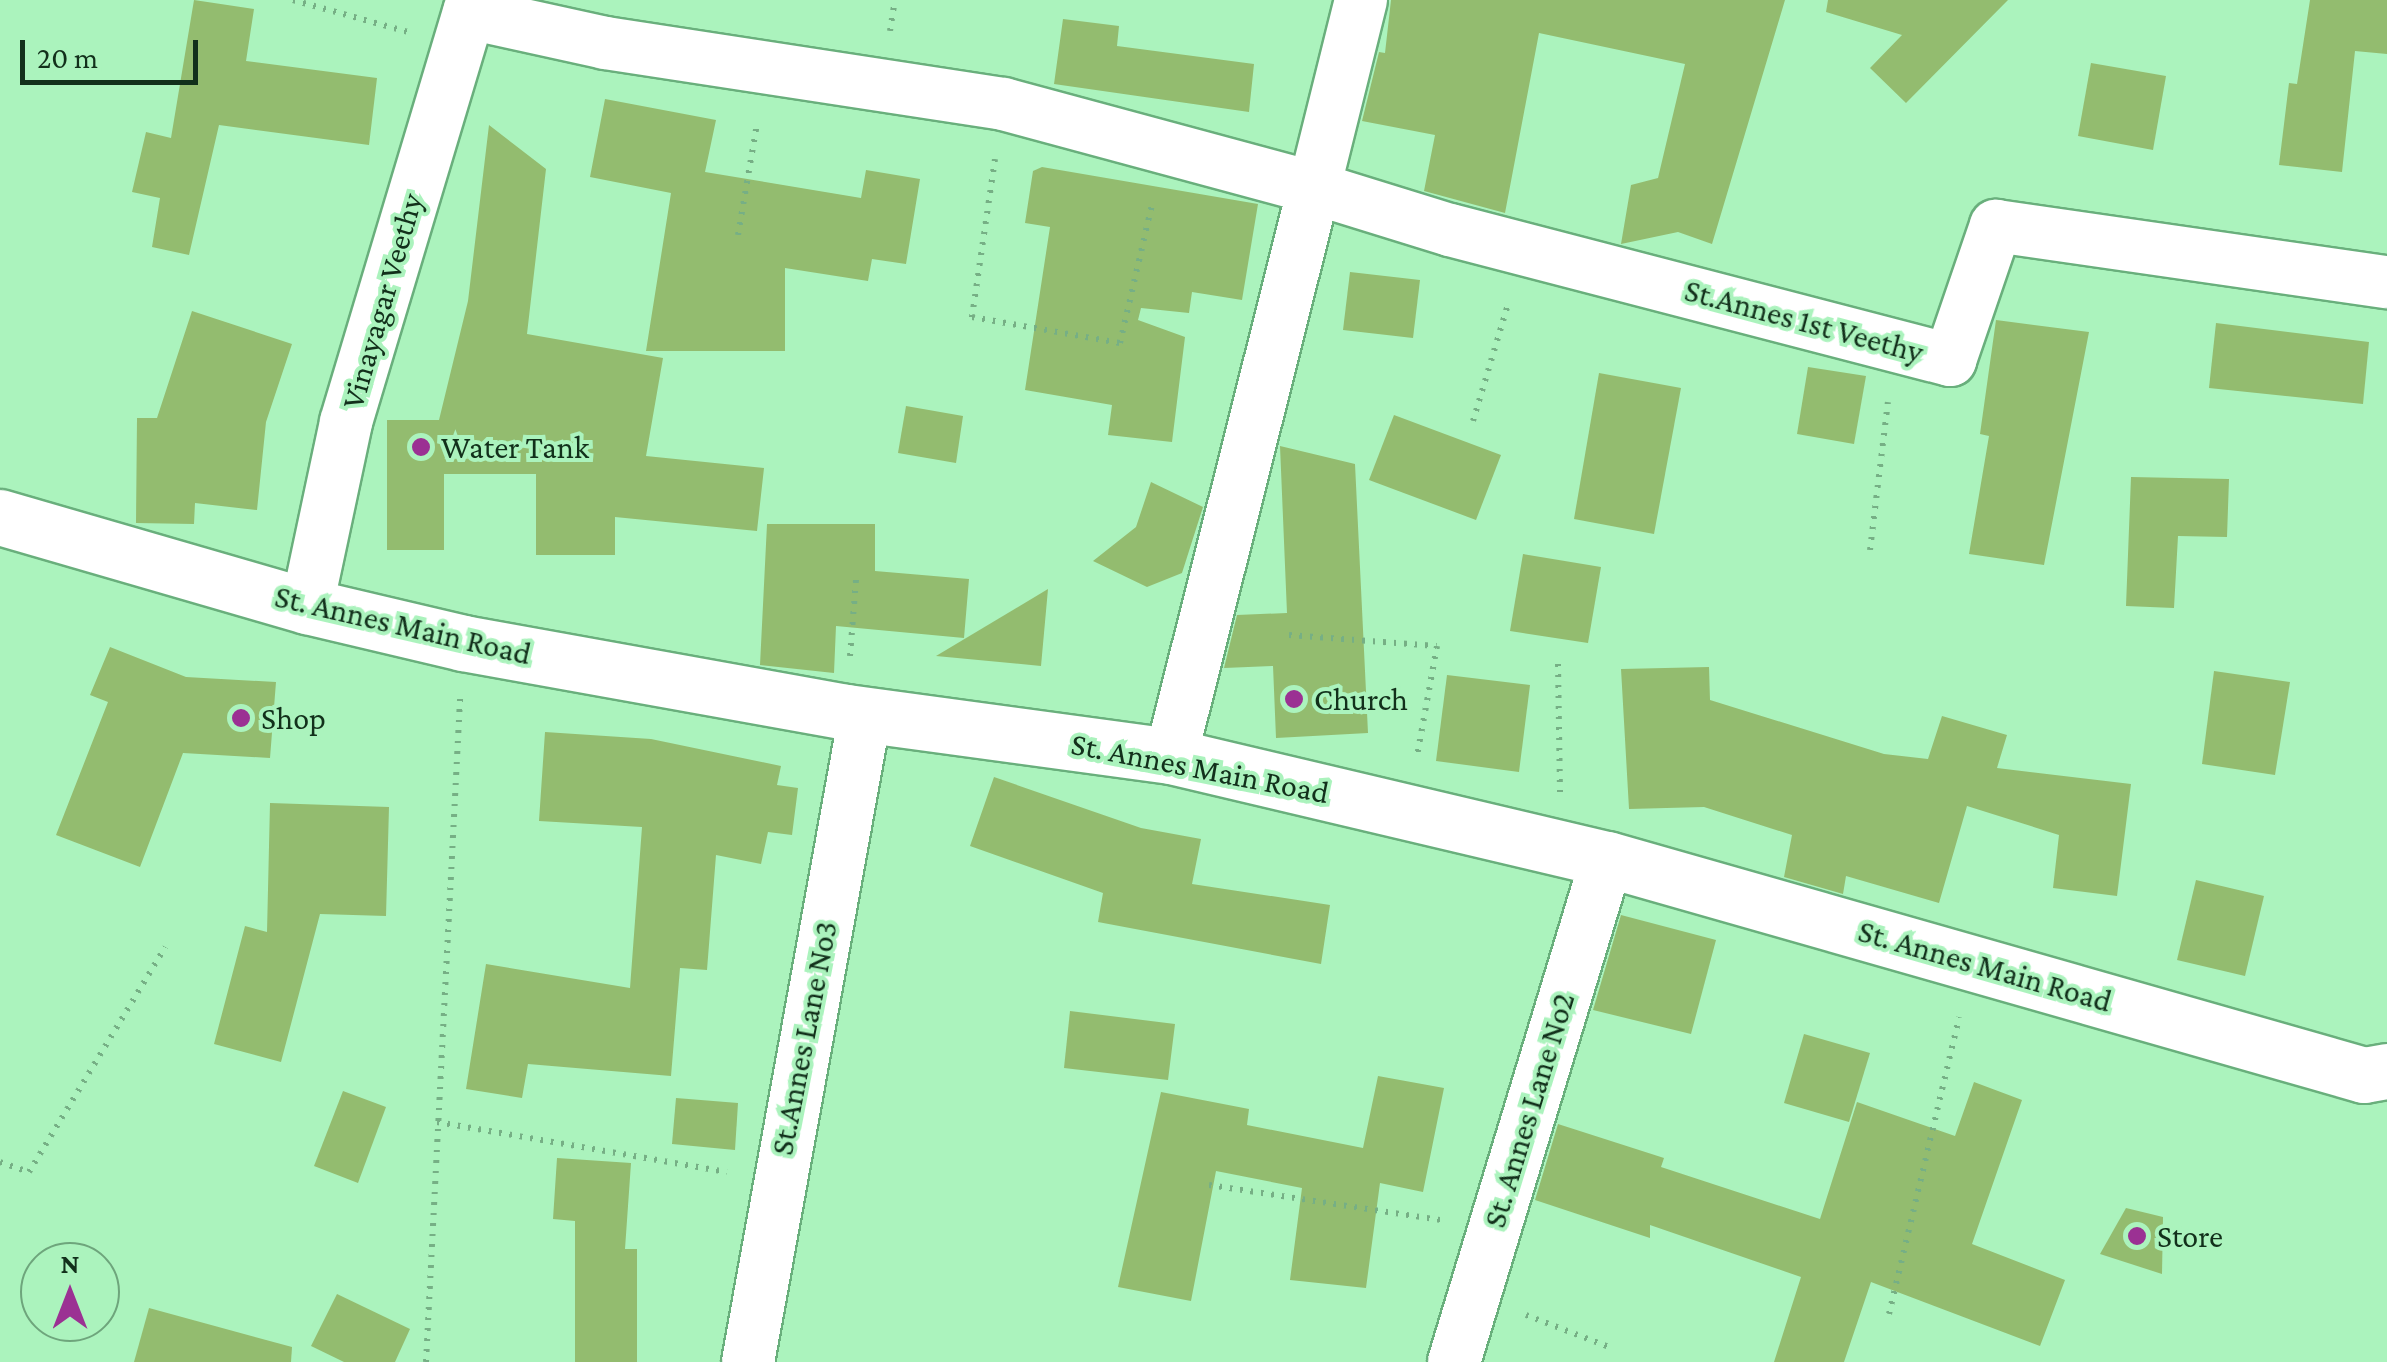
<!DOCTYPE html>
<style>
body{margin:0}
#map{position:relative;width:2387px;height:1362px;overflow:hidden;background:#abf3bd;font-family:"Crimson Pro",serif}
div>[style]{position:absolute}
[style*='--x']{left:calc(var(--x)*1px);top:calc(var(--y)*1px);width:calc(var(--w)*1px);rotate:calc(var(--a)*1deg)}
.building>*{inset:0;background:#93bc6f}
.path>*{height:6px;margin-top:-3px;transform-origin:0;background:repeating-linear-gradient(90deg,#76af85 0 2.5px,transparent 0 10.5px)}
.roads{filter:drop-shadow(2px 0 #69af7c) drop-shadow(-2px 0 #69af7c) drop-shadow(0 2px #69af7c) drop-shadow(0 -2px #69af7c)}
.street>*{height:52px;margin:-26px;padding:0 26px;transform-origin:26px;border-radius:26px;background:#fff}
.secondary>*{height:55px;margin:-27.5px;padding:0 27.5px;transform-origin:27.5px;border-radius:27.5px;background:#fff}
.dots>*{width:28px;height:28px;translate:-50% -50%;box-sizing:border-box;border:5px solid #abf3bd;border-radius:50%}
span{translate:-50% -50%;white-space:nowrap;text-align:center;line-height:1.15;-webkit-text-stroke:8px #abf3bd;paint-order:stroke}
.street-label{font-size:32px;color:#12301b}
.poi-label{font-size:32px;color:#12301b}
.left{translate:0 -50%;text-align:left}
.north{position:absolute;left:20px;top:1242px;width:100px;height:100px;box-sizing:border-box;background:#abf3bd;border:2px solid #6ea57c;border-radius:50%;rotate:0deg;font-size:28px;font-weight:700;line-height:40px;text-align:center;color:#12301b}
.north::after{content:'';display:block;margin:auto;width:35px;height:45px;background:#9b3193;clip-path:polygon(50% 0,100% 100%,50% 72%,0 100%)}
.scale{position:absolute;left:20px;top:40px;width:178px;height:45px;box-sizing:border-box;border:5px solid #12301b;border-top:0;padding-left:12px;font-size:30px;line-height:35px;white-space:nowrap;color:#12301b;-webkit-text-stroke:8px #abf3bd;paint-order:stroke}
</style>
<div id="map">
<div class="building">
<div style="clip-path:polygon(194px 0,254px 9px,246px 61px,377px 78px,369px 145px,219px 125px,189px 255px,152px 247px,160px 198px,132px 192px,146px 132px,171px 138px)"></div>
<div style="clip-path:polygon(1391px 0,1785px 0,1712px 244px,1678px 232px,1621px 244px,1631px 185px,1658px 178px,1685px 64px,1539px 33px,1505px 213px,1424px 191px,1435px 135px,1362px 121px,1379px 52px,1385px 53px)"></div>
<div style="clip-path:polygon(1828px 0,2008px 0,1906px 103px,1870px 68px,1902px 35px,1826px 12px)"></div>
<div style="clip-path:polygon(2310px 0,2387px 0,2387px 54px,2355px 51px,2342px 172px,2279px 165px,2289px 83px,2297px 84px)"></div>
<div style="clip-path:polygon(1063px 19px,1119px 26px,1117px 46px,1254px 64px,1249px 112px,1054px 84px)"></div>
<div style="clip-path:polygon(2091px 63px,2166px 76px,2153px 150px,2078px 136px)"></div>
<div style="clip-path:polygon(605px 99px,716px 120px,705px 172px,861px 198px,866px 170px,920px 179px,906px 264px,872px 259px,868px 281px,785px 268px,785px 351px,646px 351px,671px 193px,590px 177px)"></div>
<div style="clip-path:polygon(489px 125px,546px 169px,527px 334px,663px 358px,646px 456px,764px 468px,757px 531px,615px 517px,615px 555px,536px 555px,536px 474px,444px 474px,444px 550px,387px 550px,387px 420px,439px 420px,468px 301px)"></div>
<div style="clip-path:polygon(1042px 167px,1258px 204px,1242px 300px,1192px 292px,1189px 313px,1141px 308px,1138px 320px,1185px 337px,1172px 442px,1108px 435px,1112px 405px,1025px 390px,1050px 227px,1025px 223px,1033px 171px)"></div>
<div style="clip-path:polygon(1350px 272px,1420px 280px,1413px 338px,1343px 330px)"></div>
<div style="clip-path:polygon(192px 311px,292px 344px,266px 422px,257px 510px,195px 503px,194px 524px,136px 523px,137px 418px,157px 418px)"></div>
<div style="clip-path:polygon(1996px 320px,2089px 332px,2044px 565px,1969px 554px,1989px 436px,1980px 434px)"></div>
<div style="clip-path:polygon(2216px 323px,2369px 342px,2363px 404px,2209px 388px)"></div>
<div style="clip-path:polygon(1808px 367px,1866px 376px,1854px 444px,1797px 434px)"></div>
<div style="clip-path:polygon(1599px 373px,1681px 388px,1654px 534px,1574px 519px)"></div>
<div style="clip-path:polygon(906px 406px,963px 416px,956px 463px,898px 453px)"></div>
<div style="clip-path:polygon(1394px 415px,1501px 455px,1476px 520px,1369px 480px)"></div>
<div style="clip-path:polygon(1280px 446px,1355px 464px,1368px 733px,1276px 738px,1273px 666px,1224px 668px,1237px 615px,1287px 613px)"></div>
<div style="clip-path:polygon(2131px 477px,2229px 479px,2227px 537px,2178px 536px,2174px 608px,2126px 606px)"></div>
<div style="clip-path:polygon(1151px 482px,1203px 507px,1182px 573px,1147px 587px,1093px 561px,1136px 527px)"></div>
<div style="clip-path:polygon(767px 524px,875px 524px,875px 571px,969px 579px,964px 638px,836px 626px,834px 673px,760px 665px)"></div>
<div style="clip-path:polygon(1523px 554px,1601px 567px,1588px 643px,1510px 631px)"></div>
<div style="clip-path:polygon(1048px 589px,1041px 666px,936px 656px)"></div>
<div style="clip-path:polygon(110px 647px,186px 677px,276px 682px,270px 758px,183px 753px,140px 867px,56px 835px,108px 702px,90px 695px)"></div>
<div style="clip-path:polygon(1709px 667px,1710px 700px,1884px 754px,1928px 759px,1942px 716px,2007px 735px,1997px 768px,2131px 784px,2117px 896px,2053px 888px,2059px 835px,1967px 806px,1939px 903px,1846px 876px,1843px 894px,1784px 877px,1792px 835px,1704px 807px,1629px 809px,1621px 669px)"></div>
<div style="clip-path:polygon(2214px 671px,2290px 682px,2275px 775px,2202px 764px)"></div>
<div style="clip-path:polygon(1447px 675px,1530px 685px,1519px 772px,1436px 761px)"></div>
<div style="clip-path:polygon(545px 732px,651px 739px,781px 766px,777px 785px,798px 788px,792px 835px,768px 832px,761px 864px,716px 855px,707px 970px,680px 968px,671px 1076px,528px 1064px,522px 1098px,466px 1089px,486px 964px,630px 988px,642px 827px,539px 821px)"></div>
<div style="clip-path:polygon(994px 777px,1141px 828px,1201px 839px,1192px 884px,1330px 905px,1321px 964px,1098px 922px,1103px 893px,970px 846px)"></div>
<div style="clip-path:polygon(270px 803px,389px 807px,386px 916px,320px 914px,281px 1062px,214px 1044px,245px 926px,267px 932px)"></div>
<div style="clip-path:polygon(2196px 880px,2264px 896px,2245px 976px,2177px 960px)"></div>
<div style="clip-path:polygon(1621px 915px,1716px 940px,1691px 1034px,1593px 1010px)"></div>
<div style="clip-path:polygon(1070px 1011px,1175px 1024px,1168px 1080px,1064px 1068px)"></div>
<div style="clip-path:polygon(1804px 1034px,1870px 1053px,1849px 1122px,1784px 1103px)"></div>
<div style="clip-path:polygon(1378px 1076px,1444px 1088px,1423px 1192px,1380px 1183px,1366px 1288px,1290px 1280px,1302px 1188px,1216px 1171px,1191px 1301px,1118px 1287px,1161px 1092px,1249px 1109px,1247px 1125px,1363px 1148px)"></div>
<div style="clip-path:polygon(1974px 1082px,2022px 1100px,1972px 1244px,2065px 1280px,2040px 1346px,1871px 1282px,1844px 1362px,1774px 1362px,1801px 1277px,1650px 1225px,1650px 1238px,1535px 1200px,1558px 1124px,1664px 1158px,1661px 1167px,1820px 1219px,1857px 1102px,1955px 1136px)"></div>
<div style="clip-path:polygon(343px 1091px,386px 1107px,358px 1183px,314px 1166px)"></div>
<div style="clip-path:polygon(676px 1098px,738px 1103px,735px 1150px,672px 1144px)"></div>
<div style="clip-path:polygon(557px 1158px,631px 1163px,625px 1249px,637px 1249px,637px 1362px,575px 1362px,575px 1221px,553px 1219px)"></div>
<div style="clip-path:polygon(2126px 1208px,2163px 1217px,2162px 1274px,2100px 1254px)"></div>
<div style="clip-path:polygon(337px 1294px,410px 1329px,395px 1362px,344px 1362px,311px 1346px)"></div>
<div style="clip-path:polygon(149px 1308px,292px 1347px,291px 1362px,134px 1362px)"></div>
</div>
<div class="path">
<div style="--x:293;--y:0;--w:119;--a:15.5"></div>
<div style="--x:890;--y:31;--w:31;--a:-81"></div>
<div style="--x:995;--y:159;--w:160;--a:98.3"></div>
<div style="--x:972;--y:317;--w:150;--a:10"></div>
<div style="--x:1120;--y:343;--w:143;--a:-77"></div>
<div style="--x:738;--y:235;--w:113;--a:-80.3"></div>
<div style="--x:1473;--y:421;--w:122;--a:-73.3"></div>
<div style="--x:1870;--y:550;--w:149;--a:-83.1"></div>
<div style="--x:1289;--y:635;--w:148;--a:4.3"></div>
<div style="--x:1437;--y:646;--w:112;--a:100.3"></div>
<div style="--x:850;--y:656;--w:77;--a:-85.5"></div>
<div style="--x:1558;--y:664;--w:128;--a:89.1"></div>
<div style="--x:437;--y:1122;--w:294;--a:9.8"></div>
<div style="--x:0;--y:1162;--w:31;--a:19"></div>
<div style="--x:29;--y:1172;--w:263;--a:-58.8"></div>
<div style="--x:1209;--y:1185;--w:235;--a:8.6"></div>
<div style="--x:1889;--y:1314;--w:305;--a:-76.7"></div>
<div style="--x:1526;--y:1315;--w:89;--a:21.1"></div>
<div style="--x:426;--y:1362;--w:664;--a:-87.06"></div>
</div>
<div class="roads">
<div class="street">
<div style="--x:1361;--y:0;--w:194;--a:104"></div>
<div style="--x:1314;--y:188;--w:142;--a:17.2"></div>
<div style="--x:1450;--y:230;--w:517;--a:14.57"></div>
<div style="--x:1950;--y:360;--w:142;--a:-71.1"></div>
<div style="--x:1996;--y:226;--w:395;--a:8.2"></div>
<div style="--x:469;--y:13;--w:139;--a:12.4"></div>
<div style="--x:605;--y:43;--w:403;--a:8.7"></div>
<div style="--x:1003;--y:104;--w:322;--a:15.1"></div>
<div style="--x:1314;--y:188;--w:586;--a:104.13"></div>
<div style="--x:307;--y:606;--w:188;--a:-78"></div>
<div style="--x:346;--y:422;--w:441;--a:-73.3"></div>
<div style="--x:748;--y:1362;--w:657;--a:-79.75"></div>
<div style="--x:1454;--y:1362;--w:526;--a:-73.08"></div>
</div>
<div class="secondary">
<div style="--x:0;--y:517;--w:320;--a:16.2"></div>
<div style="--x:307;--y:606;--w:160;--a:13.3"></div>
<div style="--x:463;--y:643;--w:389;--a:10.2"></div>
<div style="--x:846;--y:712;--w:328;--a:7.7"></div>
<div style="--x:1171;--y:756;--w:448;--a:13.3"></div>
<div style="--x:1607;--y:859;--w:787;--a:15.93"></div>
<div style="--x:2364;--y:1075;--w:23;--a:-10"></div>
</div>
</div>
<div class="dots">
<div style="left:421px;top:447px;background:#9b3193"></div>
<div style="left:1294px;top:699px;background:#9b3193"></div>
<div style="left:241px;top:718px;background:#9b3193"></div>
<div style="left:2137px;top:1236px;background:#9b3193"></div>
</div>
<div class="street-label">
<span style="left:382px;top:301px;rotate:-74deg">Vinayagar Veethy</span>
<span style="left:1804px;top:321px;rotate:15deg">St.Annes 1st Veethy</span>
<span style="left:403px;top:625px;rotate:13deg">St. Annes Main Road</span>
<span style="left:1200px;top:768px;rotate:11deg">St. Annes Main Road</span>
<span style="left:1985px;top:966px;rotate:16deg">St. Annes Main Road</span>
<span style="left:804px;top:1038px;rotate:-79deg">St.Annes Lane No3</span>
<span style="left:1529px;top:1110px;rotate:-73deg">St. Annes Lane No2</span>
</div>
<div class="poi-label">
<span class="left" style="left:441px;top:447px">Water Tank</span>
<span class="left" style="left:1314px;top:699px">Church</span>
<span class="left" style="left:261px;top:718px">Shop</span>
<span class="left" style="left:2157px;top:1236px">Store</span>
</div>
<div class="north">N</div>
<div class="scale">20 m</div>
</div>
